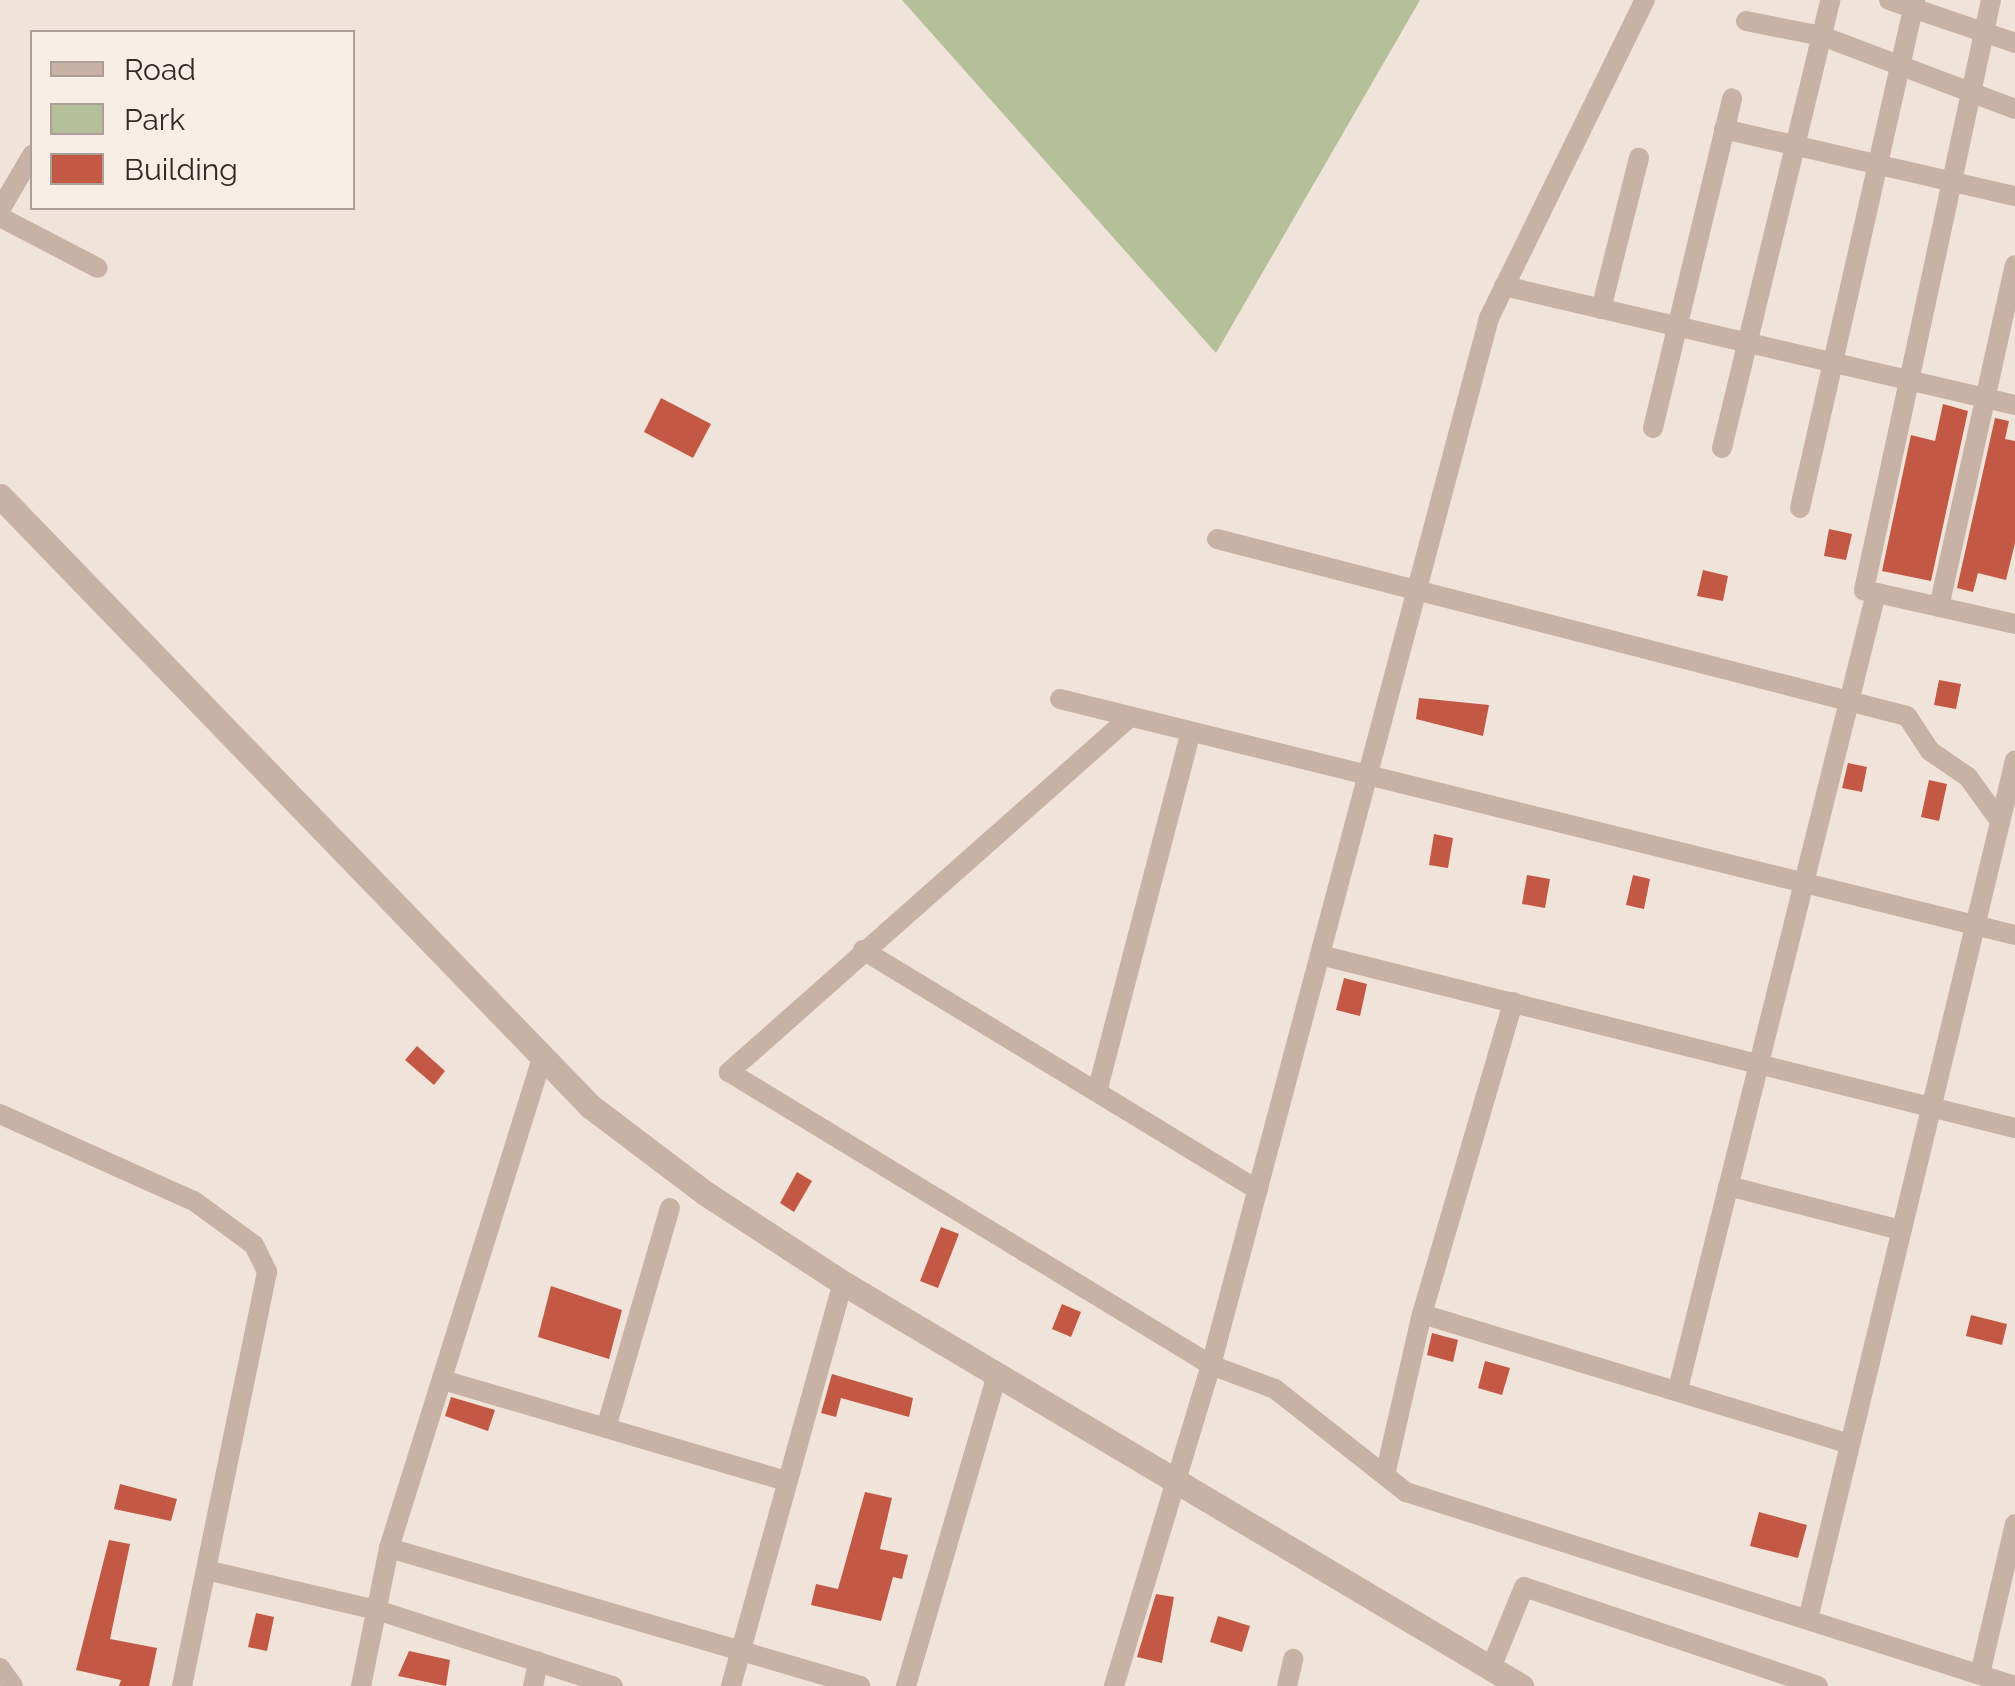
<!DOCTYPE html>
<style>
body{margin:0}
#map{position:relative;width:2015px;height:1686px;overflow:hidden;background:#f0e3d9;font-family:Raleway,sans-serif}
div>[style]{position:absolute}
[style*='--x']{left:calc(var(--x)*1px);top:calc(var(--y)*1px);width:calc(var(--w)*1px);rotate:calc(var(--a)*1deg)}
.green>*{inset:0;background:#b5bf99}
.building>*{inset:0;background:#c35944}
.minor>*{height:20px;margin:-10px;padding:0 10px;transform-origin:10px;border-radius:10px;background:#c8b2a5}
.tertiary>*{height:25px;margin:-12.5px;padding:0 12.5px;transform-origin:12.5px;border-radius:12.5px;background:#c8b2a5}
span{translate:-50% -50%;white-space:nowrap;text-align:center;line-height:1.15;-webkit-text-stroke:10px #f8eee5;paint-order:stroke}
.legend{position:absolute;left:30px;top:30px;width:325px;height:180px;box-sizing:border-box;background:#f8eee5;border:2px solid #aa9f99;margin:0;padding:12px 18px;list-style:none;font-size:30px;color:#342926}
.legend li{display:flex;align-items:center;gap:20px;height:50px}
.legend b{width:50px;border:2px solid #aa9f99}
</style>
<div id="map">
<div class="green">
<div style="clip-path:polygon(902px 0,1420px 0,1216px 353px)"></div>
</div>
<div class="building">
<div style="clip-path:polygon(661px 398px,711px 424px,693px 458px,644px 432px)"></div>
<div style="clip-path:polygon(1943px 404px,1968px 411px,1931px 581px,1882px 571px,1911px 435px,1935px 441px)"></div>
<div style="clip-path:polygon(1995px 418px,2009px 421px,2005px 439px,2015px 441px,2015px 543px,2006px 580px,1978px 573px,1973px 592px,1957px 588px)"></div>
<div style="clip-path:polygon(1829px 529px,1852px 534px,1846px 560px,1824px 556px)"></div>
<div style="clip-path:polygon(1703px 570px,1728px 576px,1723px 601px,1697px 596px)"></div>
<div style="clip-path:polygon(1939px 680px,1961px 684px,1956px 709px,1934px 705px)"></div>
<div style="clip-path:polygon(1419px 698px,1489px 705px,1483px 736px,1416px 719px)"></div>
<div style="clip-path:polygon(1848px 763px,1867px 767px,1862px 792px,1842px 788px)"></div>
<div style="clip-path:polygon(1929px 780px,1947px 784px,1939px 821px,1921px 817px)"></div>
<div style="clip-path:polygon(1434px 834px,1453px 838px,1448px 868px,1429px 865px)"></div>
<div style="clip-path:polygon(1527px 875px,1550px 879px,1545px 908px,1522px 904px)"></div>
<div style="clip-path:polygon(1633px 875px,1650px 879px,1644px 909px,1626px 905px)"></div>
<div style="clip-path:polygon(1344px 978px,1367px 984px,1360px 1016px,1336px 1010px)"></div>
<div style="clip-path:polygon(417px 1046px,445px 1071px,434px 1085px,405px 1060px)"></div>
<div style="clip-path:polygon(797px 1172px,812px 1181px,794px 1212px,780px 1203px)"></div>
<div style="clip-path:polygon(941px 1227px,959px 1234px,938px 1288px,920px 1281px)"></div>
<div style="clip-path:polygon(551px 1286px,622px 1310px,609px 1359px,538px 1337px)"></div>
<div style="clip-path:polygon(1062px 1304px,1081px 1312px,1071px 1337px,1052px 1329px)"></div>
<div style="clip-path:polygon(1971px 1315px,2007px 1324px,2002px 1345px,1966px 1336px)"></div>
<div style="clip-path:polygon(1432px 1333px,1458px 1340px,1453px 1362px,1427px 1355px)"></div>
<div style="clip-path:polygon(1485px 1361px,1510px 1368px,1502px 1395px,1478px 1388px)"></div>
<div style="clip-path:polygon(832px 1374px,913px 1398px,909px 1417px,841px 1398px,836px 1417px,821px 1413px)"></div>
<div style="clip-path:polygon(451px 1397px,495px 1410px,488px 1431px,445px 1416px)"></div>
<div style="clip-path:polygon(120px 1484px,177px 1499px,171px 1521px,114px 1509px)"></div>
<div style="clip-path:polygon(865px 1492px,892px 1498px,880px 1549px,908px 1555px,902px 1579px,893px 1577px,881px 1621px,811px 1605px,816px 1584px,838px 1589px)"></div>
<div style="clip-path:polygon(1759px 1512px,1807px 1525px,1798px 1558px,1750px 1546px)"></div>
<div style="clip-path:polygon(109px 1540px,130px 1544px,110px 1639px,157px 1648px,149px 1686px,119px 1686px,121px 1680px,76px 1670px)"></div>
<div style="clip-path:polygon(1156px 1594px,1174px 1597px,1162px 1663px,1137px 1657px)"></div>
<div style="clip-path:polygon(256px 1613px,274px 1617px,267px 1651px,248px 1647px)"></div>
<div style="clip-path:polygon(1218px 1616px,1250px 1626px,1242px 1652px,1210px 1642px)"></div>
<div style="clip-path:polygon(409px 1651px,450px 1660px,446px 1686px,398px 1676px)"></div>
</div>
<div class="minor">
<div style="--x:1889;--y:0;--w:133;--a:18.8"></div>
<div style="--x:1991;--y:0;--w:604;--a:102.15"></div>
<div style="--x:1864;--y:590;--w:155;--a:12.7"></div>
<div style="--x:1746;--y:21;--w:77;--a:11.2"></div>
<div style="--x:1822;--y:36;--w:206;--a:20.7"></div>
<div style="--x:1724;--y:129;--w:299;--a:13"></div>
<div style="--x:0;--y:210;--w:64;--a:-59.8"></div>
<div style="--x:0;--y:217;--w:110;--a:27.5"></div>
<div style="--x:1504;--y:286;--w:525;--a:13.11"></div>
<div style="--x:1601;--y:309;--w:156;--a:-75.9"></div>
<div style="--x:1653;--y:428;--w:339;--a:-76.5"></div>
<div style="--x:1722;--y:448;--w:461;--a:-76.4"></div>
<div style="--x:1800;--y:508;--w:521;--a:-77.24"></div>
<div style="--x:1217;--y:539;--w:712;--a:14.39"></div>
<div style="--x:1907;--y:716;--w:42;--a:56.7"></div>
<div style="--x:1930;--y:751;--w:46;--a:34.4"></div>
<div style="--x:1968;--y:777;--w:53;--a:54.2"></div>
<div style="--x:1939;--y:607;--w:350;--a:-77.5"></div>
<div style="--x:1060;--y:699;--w:984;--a:13.88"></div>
<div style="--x:1130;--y:717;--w:536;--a:138.48"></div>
<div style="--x:729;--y:1072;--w:564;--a:31.29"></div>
<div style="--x:1211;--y:1365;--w:68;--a:20.6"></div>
<div style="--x:1275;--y:1389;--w:167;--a:38.2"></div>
<div style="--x:1406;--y:1492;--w:639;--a:17.67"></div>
<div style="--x:863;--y:950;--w:462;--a:31.3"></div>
<div style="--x:1320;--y:955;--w:716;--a:13.98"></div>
<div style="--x:1097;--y:1092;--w:372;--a:-75.4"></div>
<div style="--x:0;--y:1114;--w:213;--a:24.2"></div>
<div style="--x:194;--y:1201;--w:74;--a:36.3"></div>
<div style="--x:254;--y:1245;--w:30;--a:64"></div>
<div style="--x:267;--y:1272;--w:423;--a:101.6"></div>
<div style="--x:1728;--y:1186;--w:178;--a:14.3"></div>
<div style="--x:1422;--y:1314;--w:447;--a:16.9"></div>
<div style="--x:443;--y:1380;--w:359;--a:16.4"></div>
<div style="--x:1678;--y:1389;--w:820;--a:-76.03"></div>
<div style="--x:606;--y:1428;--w:229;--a:-73.8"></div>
<div style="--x:1385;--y:1475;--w:165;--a:-77.1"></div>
<div style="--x:1422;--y:1314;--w:325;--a:-73.7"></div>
<div style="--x:389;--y:1548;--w:491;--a:16.3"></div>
<div style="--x:206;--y:1570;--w:176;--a:13.2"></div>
<div style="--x:377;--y:1610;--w:248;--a:17.9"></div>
<div style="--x:1809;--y:1615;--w:879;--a:-76.45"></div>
<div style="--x:0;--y:1668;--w:22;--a:54"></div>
<div style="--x:1491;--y:1668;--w:87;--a:-67.8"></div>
<div style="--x:1524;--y:1587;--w:310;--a:18.6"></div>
<div style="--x:1980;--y:1674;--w:154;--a:-76.9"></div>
<div style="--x:361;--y:1686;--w:141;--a:-78.5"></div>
<div style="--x:389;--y:1548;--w:516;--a:-72.65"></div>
<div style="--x:533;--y:1686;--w:25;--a:-78"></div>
<div style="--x:731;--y:1686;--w:418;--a:-74.5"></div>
<div style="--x:906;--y:1686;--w:325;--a:-73.7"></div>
<div style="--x:1114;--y:1686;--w:335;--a:-73.2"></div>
<div style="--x:1211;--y:1365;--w:1083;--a:-75.13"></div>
<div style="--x:1489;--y:318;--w:354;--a:-63.9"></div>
<div style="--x:1287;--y:1686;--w:28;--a:-77"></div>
</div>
<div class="tertiary">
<div style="--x:0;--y:496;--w:849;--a:45.95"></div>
<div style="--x:590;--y:1106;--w:144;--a:37.1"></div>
<div style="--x:705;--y:1193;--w:165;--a:33.1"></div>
<div style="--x:843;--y:1283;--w:789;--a:30.73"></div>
</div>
<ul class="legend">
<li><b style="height:12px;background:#c8b2a5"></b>Road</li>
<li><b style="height:28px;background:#b5bf99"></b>Park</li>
<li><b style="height:28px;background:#c35944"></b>Building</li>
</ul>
</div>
